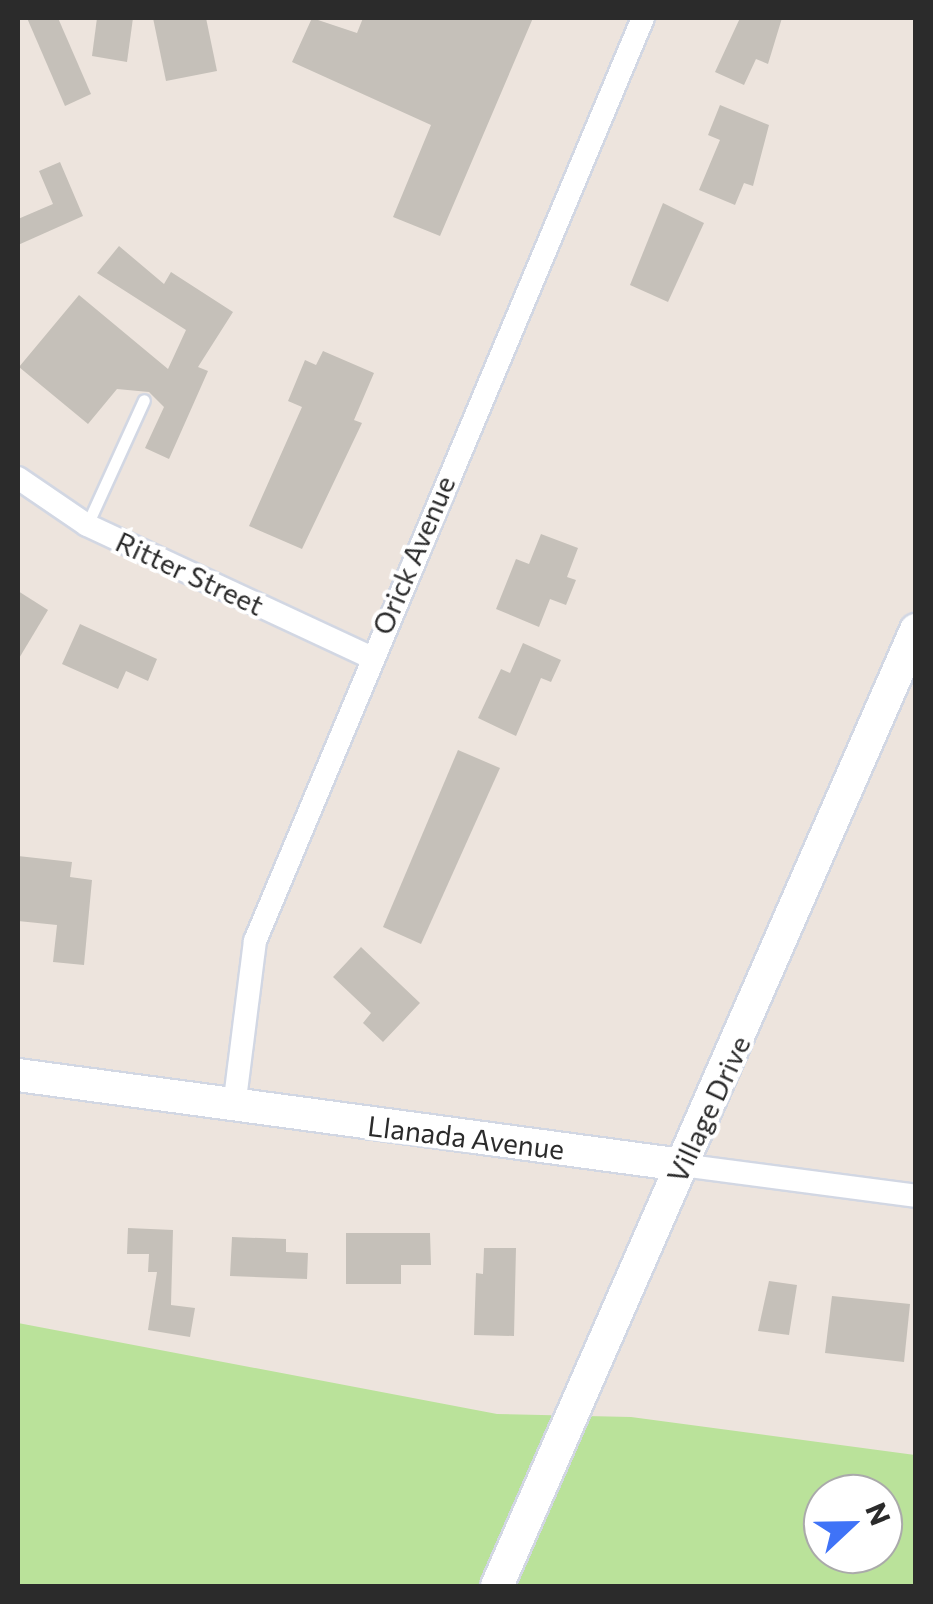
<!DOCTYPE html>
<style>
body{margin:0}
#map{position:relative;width:933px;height:1604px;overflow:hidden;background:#ede4dd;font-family:Commissioner,sans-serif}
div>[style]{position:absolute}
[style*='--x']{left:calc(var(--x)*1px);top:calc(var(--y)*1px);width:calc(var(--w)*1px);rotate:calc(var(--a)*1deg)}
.green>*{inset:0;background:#bae29a}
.building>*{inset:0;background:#c5c0b9}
.roads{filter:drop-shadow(2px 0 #d2d7e3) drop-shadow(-2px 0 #d2d7e3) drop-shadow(0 2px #d2d7e3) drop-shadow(0 -2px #d2d7e3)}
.lane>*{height:11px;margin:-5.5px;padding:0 5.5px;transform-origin:5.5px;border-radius:5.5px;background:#fff}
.street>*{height:22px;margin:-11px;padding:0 11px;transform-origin:11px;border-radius:11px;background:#fff}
.secondary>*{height:32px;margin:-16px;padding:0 16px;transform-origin:16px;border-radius:16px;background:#fff}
span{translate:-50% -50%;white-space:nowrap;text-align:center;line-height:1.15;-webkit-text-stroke:8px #fff;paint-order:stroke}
.street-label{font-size:28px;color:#2b2b2b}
.frame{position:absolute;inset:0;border:20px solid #2b2b2b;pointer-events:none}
.north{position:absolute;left:803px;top:1474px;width:100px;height:100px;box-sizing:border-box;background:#fff;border:2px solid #aaa;border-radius:50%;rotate:68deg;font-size:28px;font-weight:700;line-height:40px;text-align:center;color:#2b2b2b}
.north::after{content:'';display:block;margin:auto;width:35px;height:45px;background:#3f73f7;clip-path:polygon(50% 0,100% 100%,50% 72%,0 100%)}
</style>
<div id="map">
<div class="green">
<div style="clip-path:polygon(evenodd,18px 1323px,497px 1414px,631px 1417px,915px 1455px,915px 1586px,18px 1586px,18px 1323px,823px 1494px,883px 1494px,883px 1554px,823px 1554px,823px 1494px)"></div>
</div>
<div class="building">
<div style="clip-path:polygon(27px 18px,58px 18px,91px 94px,65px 106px)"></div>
<div style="clip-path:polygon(97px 18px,133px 18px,127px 62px,92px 56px)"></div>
<div style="clip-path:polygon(153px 18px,206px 18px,217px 71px,166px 81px)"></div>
<div style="clip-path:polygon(312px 18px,357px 33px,363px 18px,533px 18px,440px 236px,393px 217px,431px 125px,292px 62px)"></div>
<div style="clip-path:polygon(740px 18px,782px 18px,768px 64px,756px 59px,744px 85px,715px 72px)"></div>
<div style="clip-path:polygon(720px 105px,769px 125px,753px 186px,744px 183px,735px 205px,699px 190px,720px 140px,708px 135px)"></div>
<div style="clip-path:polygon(60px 162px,83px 216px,18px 245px,18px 219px,53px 204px,39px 171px)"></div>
<div style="clip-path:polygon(663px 203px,704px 223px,668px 302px,630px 285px)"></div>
<div style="clip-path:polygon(119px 246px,164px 284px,171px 272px,233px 312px,198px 367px,208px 371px,169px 459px,145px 448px,164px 407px,149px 392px,117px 389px,88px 424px,19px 367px,79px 295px,168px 369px,186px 330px,97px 273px)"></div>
<div style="clip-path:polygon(323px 351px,374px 373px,354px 420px,362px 423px,302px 549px,249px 526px,302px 407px,288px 401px,305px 360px,316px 365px)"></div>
<div style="clip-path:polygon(541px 534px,578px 548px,567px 577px,576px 580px,566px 605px,550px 599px,539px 627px,496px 609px,516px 559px,529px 564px)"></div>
<div style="clip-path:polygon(18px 591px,48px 610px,18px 660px)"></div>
<div style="clip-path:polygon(80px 624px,157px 659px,148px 681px,126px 671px,118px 689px,62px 664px)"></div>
<div style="clip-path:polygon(523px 643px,561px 660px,551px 682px,541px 678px,516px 736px,478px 718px,501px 669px,510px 673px)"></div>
<div style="clip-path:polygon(458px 750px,500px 768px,421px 944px,383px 927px)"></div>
<div style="clip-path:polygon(18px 856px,72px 862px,70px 877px,92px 880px,84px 965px,53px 962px,57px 925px,18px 921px)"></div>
<div style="clip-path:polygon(361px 947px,420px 1003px,383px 1042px,363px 1023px,371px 1013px,333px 977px)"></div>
<div style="clip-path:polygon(128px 1228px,173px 1230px,171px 1305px,195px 1308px,190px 1337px,148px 1330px,157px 1272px,148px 1272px,149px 1254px,127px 1254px)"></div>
<div style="clip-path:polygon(346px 1233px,430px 1233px,431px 1265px,401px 1265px,401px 1284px,346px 1284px)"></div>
<div style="clip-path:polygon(232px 1237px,286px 1239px,286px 1252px,308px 1253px,307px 1279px,230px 1276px)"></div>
<div style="clip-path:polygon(484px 1248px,516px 1248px,514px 1336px,474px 1335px,476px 1273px,483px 1274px)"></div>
<div style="clip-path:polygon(769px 1281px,797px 1285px,789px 1335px,758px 1331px)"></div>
<div style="clip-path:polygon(832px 1296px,910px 1304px,904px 1362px,825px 1353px)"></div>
</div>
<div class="roads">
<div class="lane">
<div style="--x:87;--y:525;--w:137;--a:-65.5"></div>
</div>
<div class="street">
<div style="--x:18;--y:478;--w:83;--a:34.3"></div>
<div style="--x:87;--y:525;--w:312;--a:25"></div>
<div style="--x:234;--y:1107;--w:167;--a:-82.8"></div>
<div style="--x:255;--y:941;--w:1001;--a:-67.2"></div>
<div style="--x:682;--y:1165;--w:236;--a:7.5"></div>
</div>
<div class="secondary">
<div style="--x:18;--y:1075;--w:670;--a:7.72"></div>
<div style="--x:497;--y:1586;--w:1044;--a:-66.33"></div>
</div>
</div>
<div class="street-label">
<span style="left:413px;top:555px;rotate:-67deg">Orick Avenue</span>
<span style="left:190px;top:573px;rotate:25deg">Ritter Street</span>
<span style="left:708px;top:1109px;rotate:-65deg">Village Drive</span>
<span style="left:466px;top:1137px;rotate:7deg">Llanada Avenue</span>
</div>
<div class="frame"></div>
<div class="north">N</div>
</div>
